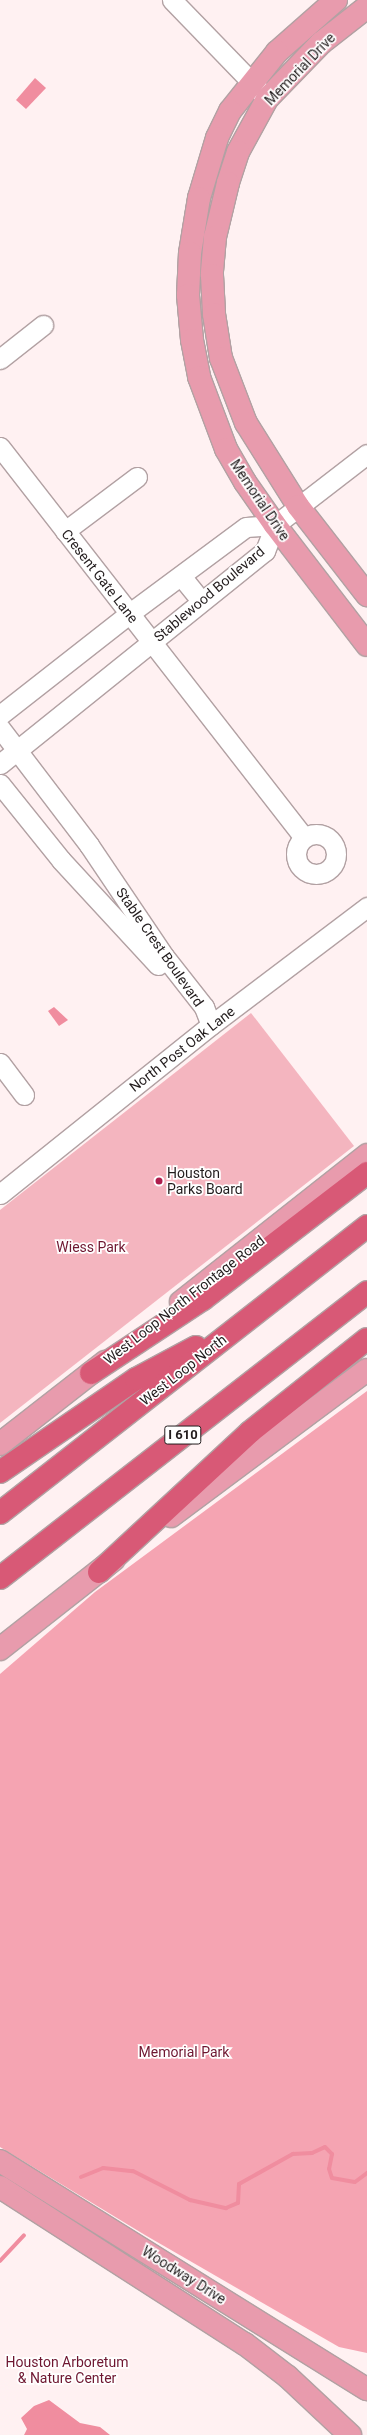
<!DOCTYPE html>
<style>
body{margin:0}
#map{position:relative;width:367px;height:2435px;overflow:hidden;background:#fff1f2;font-family:Roboto,sans-serif}
div>[style]{position:absolute}
[style*='--x']{left:calc(var(--x)*1px);top:calc(var(--y)*1px);width:calc(var(--w)*1px);rotate:calc(var(--a)*1deg)}
.green>*{inset:0;background:#f4b5bf}
.forest>*{inset:0;background:#f5a4b2}
.water>*{inset:0;background:#f08d9f}
.stream>*{height:4px;margin:-2px;padding:0 2px;transform-origin:2px;border-radius:2px;background:#f08d9f}
.roads{filter:drop-shadow(1px 0 #b2a1a3) drop-shadow(-1px 0 #b2a1a3) drop-shadow(0 1px #b2a1a3) drop-shadow(0 -1px #b2a1a3)}
.minor>*{height:19px;margin:-9.5px;padding:0 9.5px;transform-origin:9.5px;border-radius:9.5px;background:#fff}
.minor>.ring{margin:-9.5px;padding:0;box-sizing:content-box;background:none;border:19px solid #fff;border-radius:50%}
.major>*{height:22px;margin:-11px;padding:0 11px;transform-origin:11px;border-radius:11px;background:#e89bad}
.highway>*{height:22px;margin:-11px;padding:0 11px;transform-origin:11px;border-radius:11px;background:#d85976}
.dots>*{width:11px;height:11px;translate:-50% -50%;box-sizing:border-box;border:2px solid #fff;border-radius:50%}
span{translate:-50% -50%;white-space:nowrap;text-align:center;line-height:1.15;-webkit-text-stroke:3.5px #fff;paint-order:stroke}
.shield-label span{padding:1px 3px;background:#fff;border:1px solid;border-radius:3px;-webkit-text-stroke-width:0}
.shield-label{font-size:13px;color:#221c1d;font-weight:700}
.street-label{font-size:14px;color:#221c1d}
.poi-label{font-size:14px;color:#221c1d}
.left{translate:0 -50%;text-align:left}
.park-label{font-size:14px;color:#6e1630}
</style>
<div id="map">
<div class="green">
<div style="clip-path:polygon(251px 1013px,354px 1146px,0 1423px,0 1210px)"></div>
</div>
<div class="forest">
<div style="clip-path:polygon(367px 1391px,367px 2353px,339px 2347px,145px 2235px,0 2147px,0 1674px,95px 1592px)"></div>
</div>
<div class="water">
<div style="clip-path:polygon(35px 78px,46px 88px,26px 109px,16px 100px)"></div>
<div style="clip-path:polygon(54px 1007px,68px 1020px,59px 1026px,48px 1011px)"></div>
<div style="clip-path:polygon(49px 2400px,80px 2423px,100px 2427px,110px 2435px,24px 2435px,27px 2429px,21px 2418px,34px 2406px)"></div>
</div>
<div class="stream">
<div style="--x:81;--y:2177;--w:24;--a:-22"></div>
<div style="--x:103;--y:2168;--w:30;--a:6"></div>
<div style="--x:133;--y:2171;--w:64;--a:27"></div>
<div style="--x:190;--y:2200;--w:37;--a:13"></div>
<div style="--x:226;--y:2208;--w:13;--a:-23"></div>
<div style="--x:238;--y:2203;--w:19;--a:-87"></div>
<div style="--x:239;--y:2184;--w:62;--a:-29.1"></div>
<div style="--x:293;--y:2154;--w:19;--a:-3"></div>
<div style="--x:312;--y:2153;--w:14;--a:-25"></div>
<div style="--x:325;--y:2147;--w:10;--a:45"></div>
<div style="--x:332;--y:2154;--w:15;--a:101"></div>
<div style="--x:329;--y:2169;--w:9;--a:72"></div>
<div style="--x:332;--y:2178;--w:23;--a:10"></div>
<div style="--x:355;--y:2182;--w:15;--a:-37"></div>
<div style="--x:0;--y:2261;--w:35;--a:-47"></div>
</div>
<div class="roads">
<div class="minor">
<div style="--x:172;--y:0;--w:131;--a:45.9"></div>
<div style="--x:0;--y:359;--w:55;--a:-38.3"></div>
<div style="--x:0;--y:447;--w:494;--a:52.1"></div>
<div style="--x:65;--y:531;--w:90;--a:-36.9"></div>
<div style="--x:181;--y:576;--w:32;--a:51"></div>
<div style="--x:0;--y:715;--w:165;--a:-38.1"></div>
<div style="--x:130;--y:613;--w:144;--a:-36.6"></div>
<div style="--x:246;--y:527;--w:29;--a:-4"></div>
<div style="--x:0;--y:728;--w:147;--a:52.7"></div>
<div style="--x:89;--y:845;--w:134;--a:56"></div>
<div style="--x:164;--y:956;--w:65;--a:51.9"></div>
<div style="--x:204;--y:1007;--w:19;--a:69"></div>
<div style="--x:0;--y:764;--w:340;--a:-38.8"></div>
<div style="--x:265;--y:551;--w:28;--a:-69"></div>
<div style="--x:275;--y:525;--w:116;--a:-37.7"></div>
<div style="--x:0;--y:784;--w:97;--a:51.2"></div>
<div style="--x:61;--y:860;--w:143;--a:47.3"></div>
<div class="ring" style="left:296px;top:834px;width:21px;height:21px"></div>
<div style="--x:0;--y:1063;--w:40;--a:53"></div>
<div style="--x:0;--y:1194;--w:270;--a:-38.7"></div>
<div style="--x:211;--y:1025;--w:196;--a:-37.1"></div>
</div>
<div class="major">
<div style="--x:336;--y:0;--w:79;--a:138.6"></div>
<div style="--x:277;--y:52;--w:75;--a:128.5"></div>
<div style="--x:230;--y:111;--w:30;--a:116"></div>
<div style="--x:217;--y:138;--w:63;--a:106.7"></div>
<div style="--x:199;--y:198;--w:56;--a:99.3"></div>
<div style="--x:190;--y:253;--w:42;--a:92.7"></div>
<div style="--x:188;--y:295;--w:45;--a:84.9"></div>
<div style="--x:192;--y:340;--w:38;--a:79"></div>
<div style="--x:199;--y:377;--w:77;--a:69.4"></div>
<div style="--x:226;--y:449;--w:38;--a:60"></div>
<div style="--x:245;--y:482;--w:52;--a:55.1"></div>
<div style="--x:275;--y:525;--w:151;--a:52.5"></div>
<div style="--x:367;--y:7;--w:58;--a:142"></div>
<div style="--x:321;--y:43;--w:78;--a:134"></div>
<div style="--x:267;--y:99;--w:60;--a:118.7"></div>
<div style="--x:238;--y:152;--w:33;--a:108"></div>
<div style="--x:228;--y:183;--w:56;--a:103.5"></div>
<div style="--x:215;--y:237;--w:38;--a:95"></div>
<div style="--x:212;--y:275;--w:39;--a:87"></div>
<div style="--x:214;--y:314;--w:45;--a:81"></div>
<div style="--x:221;--y:358;--w:70;--a:69"></div>
<div style="--x:246;--y:423;--w:98;--a:57.9"></div>
<div style="--x:298;--y:506;--w:113;--a:52.2"></div>
<div style="--x:181;--y:1302;--w:237;--a:-38.3"></div>
<div style="--x:0;--y:1444;--w:133;--a:-38"></div>
<div style="--x:171;--y:1516;--w:244;--a:-36.7"></div>
<div style="--x:0;--y:1649;--w:144;--a:-38.2"></div>
<div style="--x:0;--y:2161;--w:432;--a:31.9"></div>
<div style="--x:0;--y:2187;--w:291;--a:32.7"></div>
<div style="--x:245;--y:2344;--w:54;--a:37.5"></div>
<div style="--x:288;--y:2377;--w:85;--a:43.1"></div>
</div>
<div class="highway">
<div style="--x:91;--y:1373;--w:134;--a:-33.5"></div>
<div style="--x:203;--y:1299;--w:207;--a:-37.5"></div>
<div style="--x:0;--y:1472;--w:165;--a:-34.4"></div>
<div style="--x:136;--y:1379;--w:68;--a:-28.1"></div>
<div style="--x:0;--y:1513;--w:466;--a:-38"></div>
<div style="--x:99;--y:1572;--w:206;--a:-42.8"></div>
<div style="--x:250;--y:1432;--w:149;--a:-38.5"></div>
<div style="--x:0;--y:1578;--w:465;--a:-37.9"></div>
</div>
</div>
<div class="dots">
<div style="left:159px;top:1181px;background:#af1e4d"></div>
</div>
<div class="shield-label">
<span style="left:183px;top:1435px">I 610</span>
</div>
<div class="street-label">
<span style="left:300px;top:69px;rotate:-46deg">Memorial Drive</span>
<span style="left:260px;top:500px;rotate:56deg">Memorial Drive</span>
<span style="left:100px;top:576px;rotate:52deg">Cresent Gate Lane</span>
<span style="left:209px;top:594px;rotate:-40deg">Stablewood Boulevard</span>
<span style="left:160px;top:947px;rotate:55deg">Stable Crest Boulevard</span>
<span style="left:182px;top:1049px;rotate:-38deg">North Post Oak Lane</span>
<span style="left:184px;top:1300px;rotate:-38deg">West Loop North Frontage Road</span>
<span style="left:183px;top:1370px;rotate:-38deg">West Loop North</span>
<span style="left:184px;top:2275px;rotate:32deg">Woodway Drive</span>
</div>
<div class="poi-label">
<span class="left" style="left:167px;top:1181px">Houston<br>Parks Board</span>
</div>
<div class="park-label">
<span style="left:91px;top:1247px">Wiess Park</span>
<span style="left:184px;top:2052px">Memorial Park</span>
<span style="left:67px;top:2370px">Houston Arboretum<br>&amp; Nature Center</span>
</div>
</div>
